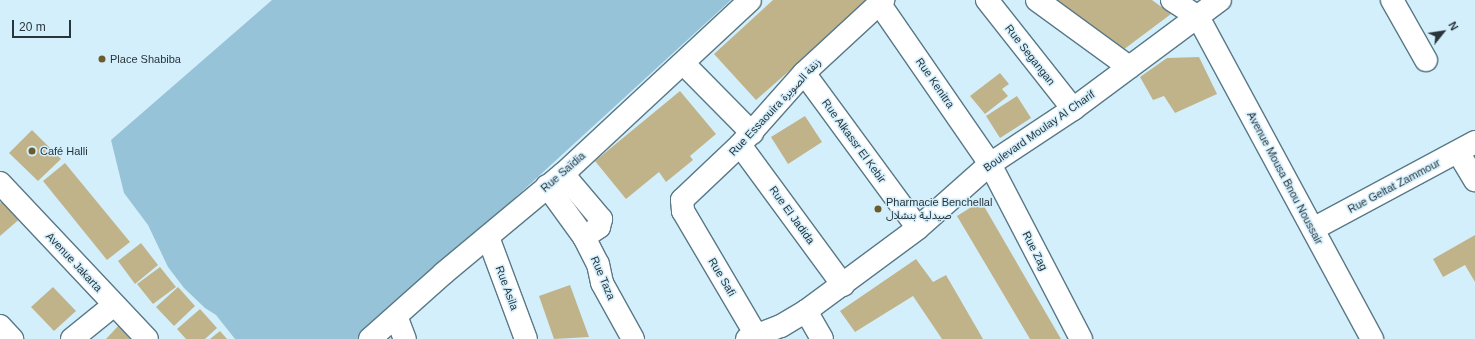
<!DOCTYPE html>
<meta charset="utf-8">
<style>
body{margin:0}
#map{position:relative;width:1475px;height:339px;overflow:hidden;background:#d4effc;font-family:Arial,"Noto Sans Arabic",sans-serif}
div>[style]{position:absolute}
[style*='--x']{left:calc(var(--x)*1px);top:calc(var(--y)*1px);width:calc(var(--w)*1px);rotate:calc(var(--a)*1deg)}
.green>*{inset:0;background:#96c3d7}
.building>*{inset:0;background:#c0b389}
.roads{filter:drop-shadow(1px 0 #597986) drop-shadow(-1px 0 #597986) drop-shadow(0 1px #597986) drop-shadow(0 -1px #597986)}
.minor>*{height:22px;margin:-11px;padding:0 11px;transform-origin:11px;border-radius:11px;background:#fff}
.major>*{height:22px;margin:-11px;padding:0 11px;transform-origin:11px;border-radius:11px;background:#fff}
.dots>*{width:11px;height:11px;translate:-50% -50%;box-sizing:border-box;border:2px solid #d4effc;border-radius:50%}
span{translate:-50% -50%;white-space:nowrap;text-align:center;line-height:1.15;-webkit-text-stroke:3px #d4effc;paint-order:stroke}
.street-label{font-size:11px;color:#28353b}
.poi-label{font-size:11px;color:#28353b}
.left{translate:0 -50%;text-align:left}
.north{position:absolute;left:1423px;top:12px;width:40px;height:40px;-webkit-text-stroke:3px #d4effc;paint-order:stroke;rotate:60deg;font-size:11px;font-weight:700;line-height:16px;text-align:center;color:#28353b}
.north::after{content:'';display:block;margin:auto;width:14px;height:18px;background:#28353b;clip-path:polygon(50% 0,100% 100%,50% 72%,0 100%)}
.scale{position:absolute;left:12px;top:20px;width:59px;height:18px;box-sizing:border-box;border:2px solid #28353b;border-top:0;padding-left:5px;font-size:12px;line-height:14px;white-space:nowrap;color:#28353b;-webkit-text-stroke:3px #d4effc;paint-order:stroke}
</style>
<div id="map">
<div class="green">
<div style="clip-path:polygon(272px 0,731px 0,361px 339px,235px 339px,216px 315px,205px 308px,184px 288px,168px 267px,148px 225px,124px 193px,111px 140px)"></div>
</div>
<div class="building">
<div style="clip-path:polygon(773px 0,867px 0,860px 5px,862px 7px,756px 100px,714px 54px)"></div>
<div style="clip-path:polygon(1050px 0,1152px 0,1171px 14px,1119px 53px)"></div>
<div style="clip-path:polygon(1199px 57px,1217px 94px,1175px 113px,1164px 96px,1153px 100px,1140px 77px,1167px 58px)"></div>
<div style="clip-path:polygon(1000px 73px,1009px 84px,1002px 89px,1008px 96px,985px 114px,970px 96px)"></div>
<div style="clip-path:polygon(680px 91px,716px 134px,690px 156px,693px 160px,666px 182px,659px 172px,626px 199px,595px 161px)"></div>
<div style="clip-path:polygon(1017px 96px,1031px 118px,1000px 138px,986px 116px)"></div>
<div style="clip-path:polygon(805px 116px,822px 142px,788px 164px,771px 137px)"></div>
<div style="clip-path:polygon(32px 130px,61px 159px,38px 181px,9px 153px)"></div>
<div style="clip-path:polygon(65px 163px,130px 242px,107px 260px,43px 181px)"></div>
<div style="clip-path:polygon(6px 198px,22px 217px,0 236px,0 203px)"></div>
<div style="clip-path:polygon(981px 201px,1061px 339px,1030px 339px,957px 216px)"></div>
<div style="clip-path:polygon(1475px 235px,1475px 282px,1465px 265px,1443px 277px,1433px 259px)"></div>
<div style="clip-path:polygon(141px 243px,158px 265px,135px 284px,118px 261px)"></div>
<div style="clip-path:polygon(916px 259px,933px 282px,946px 275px,983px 339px,942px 339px,913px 296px,855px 332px,840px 311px)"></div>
<div style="clip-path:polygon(160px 267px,176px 287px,153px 304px,137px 284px)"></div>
<div style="clip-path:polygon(570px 285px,589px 337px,554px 339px,539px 296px)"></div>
<div style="clip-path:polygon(53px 287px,76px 311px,54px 331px,31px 307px)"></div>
<div style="clip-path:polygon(178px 287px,195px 306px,174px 326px,156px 307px)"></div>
<div style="clip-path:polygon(200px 309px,217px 328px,205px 339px,186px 339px,177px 329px)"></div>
<div style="clip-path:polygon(120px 324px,133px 339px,106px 339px)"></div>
<div style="clip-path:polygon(220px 331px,227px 339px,210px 339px)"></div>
</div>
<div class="roads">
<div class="minor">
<div style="--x:987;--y:0;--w:139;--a:51.7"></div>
<div style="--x:1037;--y:0;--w:114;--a:36.1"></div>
<div style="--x:1172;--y:0;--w:31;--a:33"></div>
<div style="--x:1198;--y:17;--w:366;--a:61.6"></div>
<div style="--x:1392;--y:0;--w:69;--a:60.5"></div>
<div style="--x:879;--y:3;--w:196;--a:55.4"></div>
<div style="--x:990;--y:164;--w:197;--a:62.5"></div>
<div style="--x:684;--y:64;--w:97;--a:45.4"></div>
<div style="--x:804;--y:73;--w:192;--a:53.7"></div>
<div style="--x:740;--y:145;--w:174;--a:53.7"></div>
<div style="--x:1458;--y:152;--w:33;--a:59"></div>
<div style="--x:563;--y:174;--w:59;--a:49.8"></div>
<div style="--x:601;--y:219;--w:8;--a:104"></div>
<div style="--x:599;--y:227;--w:18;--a:146"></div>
<div style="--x:0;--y:183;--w:214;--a:46.7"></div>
<div style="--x:547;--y:186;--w:63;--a:54"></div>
<div style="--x:584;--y:237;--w:30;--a:63"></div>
<div style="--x:598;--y:264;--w:19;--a:78"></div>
<div style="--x:602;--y:283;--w:64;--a:61"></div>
<div style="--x:1313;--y:229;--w:184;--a:-28.2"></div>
<div style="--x:488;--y:237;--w:109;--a:69.6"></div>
<div style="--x:806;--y:311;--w:32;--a:60"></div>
<div style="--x:396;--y:316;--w:25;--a:69"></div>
<div style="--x:756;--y:335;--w:144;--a:-120.5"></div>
<div style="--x:683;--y:211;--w:11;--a:-95"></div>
<div style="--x:682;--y:200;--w:80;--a:-43.5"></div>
<div style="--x:740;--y:145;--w:96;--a:-48.4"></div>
<div style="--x:804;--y:73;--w:108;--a:-42.7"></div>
<div style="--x:72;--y:339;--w:54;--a:-39"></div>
<div style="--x:370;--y:339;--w:99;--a:-41.7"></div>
<div style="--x:444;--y:273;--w:155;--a:-39.8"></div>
<div style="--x:563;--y:174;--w:255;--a:-42.9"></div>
<div style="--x:747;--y:339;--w:36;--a:-21"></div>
<div style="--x:781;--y:326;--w:29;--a:-31"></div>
<div style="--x:806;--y:311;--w:139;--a:-36.5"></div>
<div style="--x:918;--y:228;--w:96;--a:-41.6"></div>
<div style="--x:990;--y:164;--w:100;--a:-33.5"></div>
<div style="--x:1073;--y:109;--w:183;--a:-36.6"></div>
</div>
<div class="major">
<div style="--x:0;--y:326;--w:18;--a:47"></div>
</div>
</div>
<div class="dots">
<div style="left:102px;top:59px;background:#6c5c2a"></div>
<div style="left:32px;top:151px;background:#6c5c2a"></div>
<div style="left:878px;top:209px;background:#6c5c2a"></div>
</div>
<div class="street-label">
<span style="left:1030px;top:55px;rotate:52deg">Rue Segangan</span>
<span style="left:935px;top:83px;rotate:55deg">Rue Kenitra</span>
<span style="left:775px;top:107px;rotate:-47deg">Rue Essaouira زنقة الصويرة</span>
<span style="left:1039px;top:131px;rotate:-35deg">Boulevard Moulay Al Charif</span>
<span style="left:854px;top:141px;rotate:54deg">Rue Alkassr El Kebir</span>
<span style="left:563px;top:172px;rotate:-41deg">Rue Saïdia</span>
<span style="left:1285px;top:178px;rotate:62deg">Avenue Mousa Bnou Noussair</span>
<span style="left:1394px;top:186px;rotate:-28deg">Rue Geltat Zammour</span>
<span style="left:792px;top:215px;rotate:54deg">Rue El Jadida</span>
<span style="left:1035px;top:251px;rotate:63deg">Rue Zag</span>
<span style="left:74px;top:262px;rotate:47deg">Avenue Jakarta</span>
<span style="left:722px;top:277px;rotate:59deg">Rue Safi</span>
<span style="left:603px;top:278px;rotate:67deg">Rue Taza</span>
<span style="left:507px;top:288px;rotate:70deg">Rue Asila</span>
</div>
<div class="poi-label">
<span class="left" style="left:110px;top:59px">Place Shabiba</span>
<span class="left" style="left:40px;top:151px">Café Halli</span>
<span class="left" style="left:886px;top:209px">Pharmacie Benchellal<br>صيدلية بنشلال</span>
</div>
<div class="north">N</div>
<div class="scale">20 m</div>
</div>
